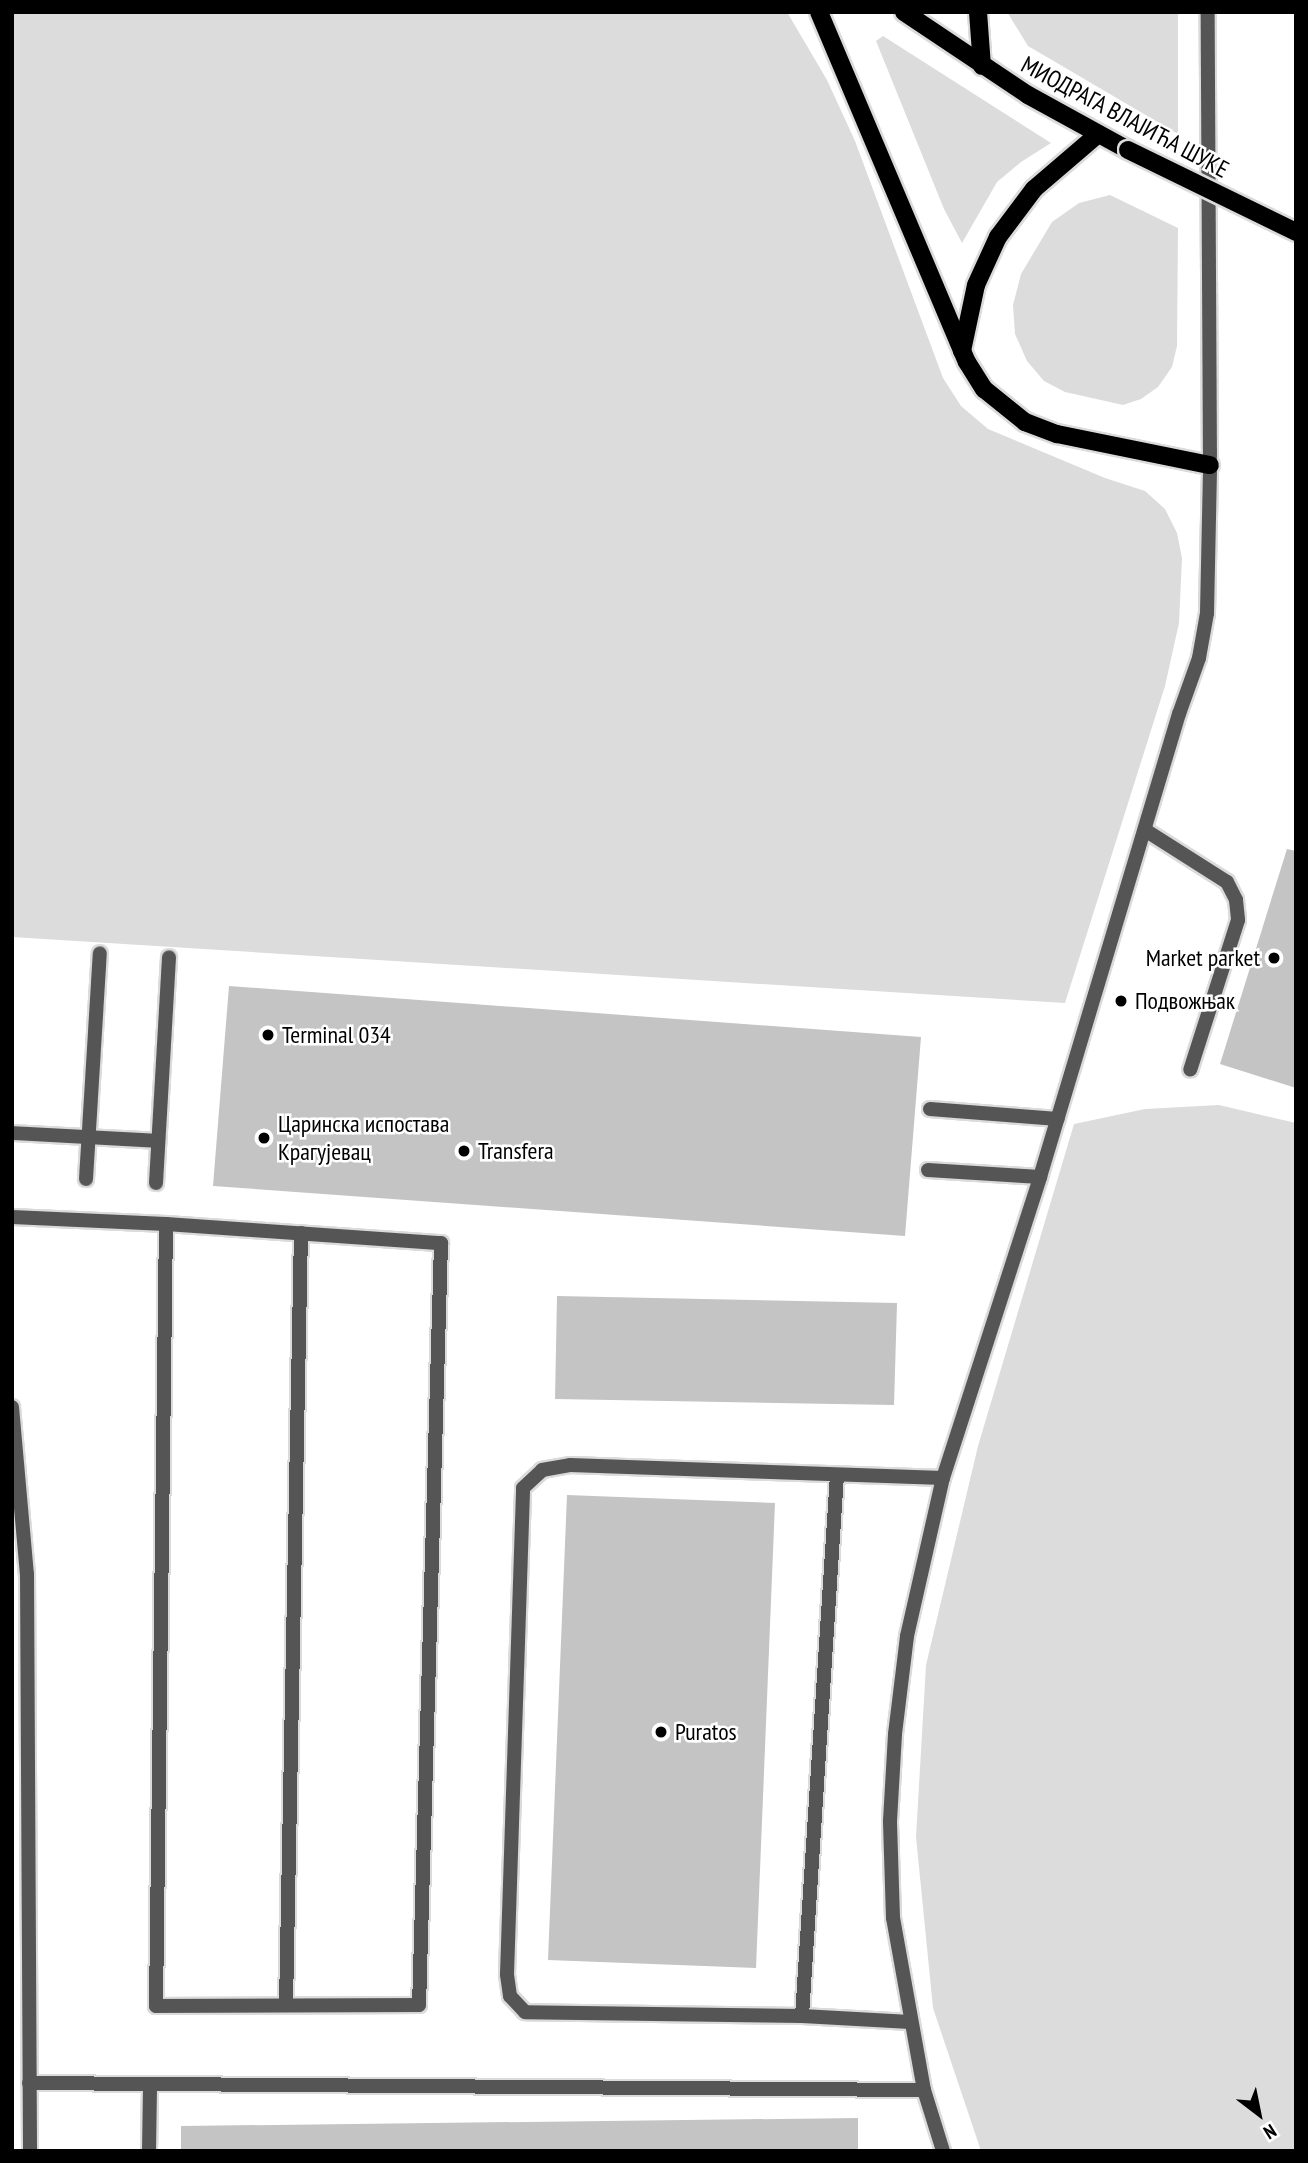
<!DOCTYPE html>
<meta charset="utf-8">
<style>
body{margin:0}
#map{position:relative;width:1308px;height:2163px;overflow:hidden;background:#fff;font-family:"PT Sans Narrow",sans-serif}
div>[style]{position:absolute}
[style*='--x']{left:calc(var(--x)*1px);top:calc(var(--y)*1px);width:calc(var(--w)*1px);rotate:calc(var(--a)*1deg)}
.green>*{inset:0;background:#dcdcdc}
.building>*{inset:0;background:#c4c4c4}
.roads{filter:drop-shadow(2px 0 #dbdbdb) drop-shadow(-2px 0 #dbdbdb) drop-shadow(0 2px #dbdbdb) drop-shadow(0 -2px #dbdbdb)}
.service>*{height:14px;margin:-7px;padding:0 7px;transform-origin:7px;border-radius:7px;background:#555}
.minor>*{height:14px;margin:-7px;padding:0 7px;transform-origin:7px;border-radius:7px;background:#555}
.primary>*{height:18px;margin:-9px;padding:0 9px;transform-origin:9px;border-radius:9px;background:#000}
.bridges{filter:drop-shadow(2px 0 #dbdbdb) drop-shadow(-2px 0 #dbdbdb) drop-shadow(0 2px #dbdbdb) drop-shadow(0 -2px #dbdbdb)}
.primary-bridge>*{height:18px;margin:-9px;padding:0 9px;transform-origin:9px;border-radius:9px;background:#000}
.dots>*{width:19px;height:19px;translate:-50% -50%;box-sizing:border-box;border:4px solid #fff;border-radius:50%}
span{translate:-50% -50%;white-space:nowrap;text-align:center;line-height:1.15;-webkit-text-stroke:5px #fff;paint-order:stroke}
.street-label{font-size:24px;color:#000}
.poi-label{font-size:24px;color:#000}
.right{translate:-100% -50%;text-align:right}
.left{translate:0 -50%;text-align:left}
.frame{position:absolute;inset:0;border:14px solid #000;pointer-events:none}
.north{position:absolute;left:1224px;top:2079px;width:70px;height:70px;-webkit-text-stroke:5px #fff;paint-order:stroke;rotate:148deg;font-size:19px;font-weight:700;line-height:28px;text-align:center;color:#000}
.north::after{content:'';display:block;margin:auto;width:24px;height:32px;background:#000;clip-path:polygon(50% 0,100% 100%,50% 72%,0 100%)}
</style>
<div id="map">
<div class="green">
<div style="clip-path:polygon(12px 12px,787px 12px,827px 80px,855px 141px,943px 378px,961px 406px,988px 429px,1105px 478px,1145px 491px,1165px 509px,1177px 533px,1182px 558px,1179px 623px,1165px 686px,1065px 1003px,12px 937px)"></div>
<div style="clip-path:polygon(1007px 12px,1178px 12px,1178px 134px,1028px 46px)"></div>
<div style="clip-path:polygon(883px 36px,1051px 143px,1021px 162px,997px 182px,962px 243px,944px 209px,876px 41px)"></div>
<div style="clip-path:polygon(1110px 195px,1178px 228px,1177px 346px,1172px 367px,1158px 387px,1141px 399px,1123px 405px,1065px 392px,1044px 381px,1027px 361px,1015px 334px,1013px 305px,1021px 274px,1052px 222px,1079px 203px)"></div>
<div style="clip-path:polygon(1219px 1105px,1296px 1123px,1296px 2151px,981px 2151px,933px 2008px,916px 1837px,926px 1665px,978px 1446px,1074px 1124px,1145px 1109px)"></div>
</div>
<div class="building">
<div style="clip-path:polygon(1287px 849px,1296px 851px,1296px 1088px,1220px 1064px)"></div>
<div style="clip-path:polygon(229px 986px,921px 1037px,905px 1236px,213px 1186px)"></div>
<div style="clip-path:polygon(557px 1296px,897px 1303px,894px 1405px,555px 1399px)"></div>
<div style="clip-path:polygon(567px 1495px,775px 1503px,756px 1968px,548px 1960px)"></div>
<div style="clip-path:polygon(858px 2118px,858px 2151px,181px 2151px,181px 2126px)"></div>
</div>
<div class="roads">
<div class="service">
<div style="--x:1145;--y:830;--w:97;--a:32.4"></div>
<div style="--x:1227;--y:882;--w:20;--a:63"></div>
<div style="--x:1236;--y:900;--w:20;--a:84"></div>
<div style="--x:1238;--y:920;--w:157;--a:107.7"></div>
<div style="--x:930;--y:1109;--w:128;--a:4.5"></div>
<div style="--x:12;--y:1133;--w:146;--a:3.1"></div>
<div style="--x:928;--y:1170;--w:112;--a:3.6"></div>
<div style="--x:86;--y:1179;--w:226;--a:-86.5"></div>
<div style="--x:156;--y:1183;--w:226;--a:-86.7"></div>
<div style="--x:12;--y:1217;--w:154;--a:2.6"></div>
<div style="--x:166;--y:1224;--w:276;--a:4"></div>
<div style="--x:441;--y:1243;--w:762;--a:91.65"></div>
<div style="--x:419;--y:2005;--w:263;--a:179.8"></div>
<div style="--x:156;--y:2006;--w:782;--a:-89.27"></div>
<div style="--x:12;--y:1407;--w:168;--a:84.9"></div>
<div style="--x:27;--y:1574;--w:577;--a:89.7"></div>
<div style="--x:286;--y:2005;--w:772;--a:-88.89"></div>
<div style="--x:802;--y:2016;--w:542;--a:-86.3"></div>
<div style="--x:910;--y:2022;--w:108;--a:-176.8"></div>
<div style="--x:802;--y:2016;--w:277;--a:-179.2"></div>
<div style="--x:525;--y:2012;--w:22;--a:-133"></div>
<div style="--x:510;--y:1996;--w:22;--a:-98"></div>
<div style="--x:507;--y:1974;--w:486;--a:-88.1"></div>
<div style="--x:523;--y:1488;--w:26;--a:-43"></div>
<div style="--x:542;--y:1470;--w:28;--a:-10"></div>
<div style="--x:570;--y:1465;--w:373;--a:2"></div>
<div style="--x:29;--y:2083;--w:895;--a:0.45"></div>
<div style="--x:149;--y:2151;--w:67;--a:-89.1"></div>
</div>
<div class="minor">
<div style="--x:943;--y:2151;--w:64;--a:-107.3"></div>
<div style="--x:924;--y:2090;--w:175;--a:-100.2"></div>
<div style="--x:893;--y:1918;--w:97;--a:-91.8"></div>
<div style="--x:890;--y:1821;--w:87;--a:-86.7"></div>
<div style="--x:895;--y:1734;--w:99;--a:-83"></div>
<div style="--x:907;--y:1636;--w:162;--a:-77.2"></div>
<div style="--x:943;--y:1478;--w:316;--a:-72.1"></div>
<div style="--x:1040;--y:1177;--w:483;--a:-73.3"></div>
<div style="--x:1179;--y:714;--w:59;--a:-70.3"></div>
<div style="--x:1199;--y:658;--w:46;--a:-79.9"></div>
<div style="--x:1207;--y:613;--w:148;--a:-88.8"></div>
<div style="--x:1210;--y:465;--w:453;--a:-90.3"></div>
</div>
<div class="primary">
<div style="--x:819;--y:12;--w:380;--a:67.1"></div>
<div style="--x:967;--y:362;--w:32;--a:58"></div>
<div style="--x:984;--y:389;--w:53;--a:38.8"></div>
<div style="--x:1025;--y:422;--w:34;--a:21"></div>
<div style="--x:1057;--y:434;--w:156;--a:11.5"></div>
<div style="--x:904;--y:12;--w:149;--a:33.8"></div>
<div style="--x:1028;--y:95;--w:114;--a:28.8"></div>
<div style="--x:978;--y:12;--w:54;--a:85.8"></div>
<div style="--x:962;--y:351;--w:67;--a:-78"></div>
<div style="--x:976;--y:285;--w:53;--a:-65.4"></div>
<div style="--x:998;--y:237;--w:60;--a:-53.1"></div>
<div style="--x:1034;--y:189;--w:83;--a:-40.6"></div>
</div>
</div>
<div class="bridges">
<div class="primary-bridge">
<div style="--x:1128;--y:150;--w:187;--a:26"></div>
</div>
</div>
<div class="dots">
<div style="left:1274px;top:958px;background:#000"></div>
<div style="left:1121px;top:1001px;background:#000"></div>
<div style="left:268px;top:1035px;background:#000"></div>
<div style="left:264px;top:1138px;background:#000"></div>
<div style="left:464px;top:1151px;background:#000"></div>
<div style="left:661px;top:1732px;background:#000"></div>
</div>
<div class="street-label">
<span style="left:1125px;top:117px;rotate:28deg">МИОДРАГА ВЛАЈИЋА ШУКЕ</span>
</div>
<div class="poi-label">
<span class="right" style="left:1260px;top:958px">Market parket</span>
<span class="left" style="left:1135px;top:1001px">Подвожњак</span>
<span class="left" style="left:282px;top:1035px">Terminal 034</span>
<span class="left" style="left:278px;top:1138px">Царинска испостава<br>Крагујевац</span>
<span class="left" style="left:478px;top:1151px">Transfera</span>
<span class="left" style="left:675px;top:1732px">Puratos</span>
</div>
<div class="frame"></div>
<div class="north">N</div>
</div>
